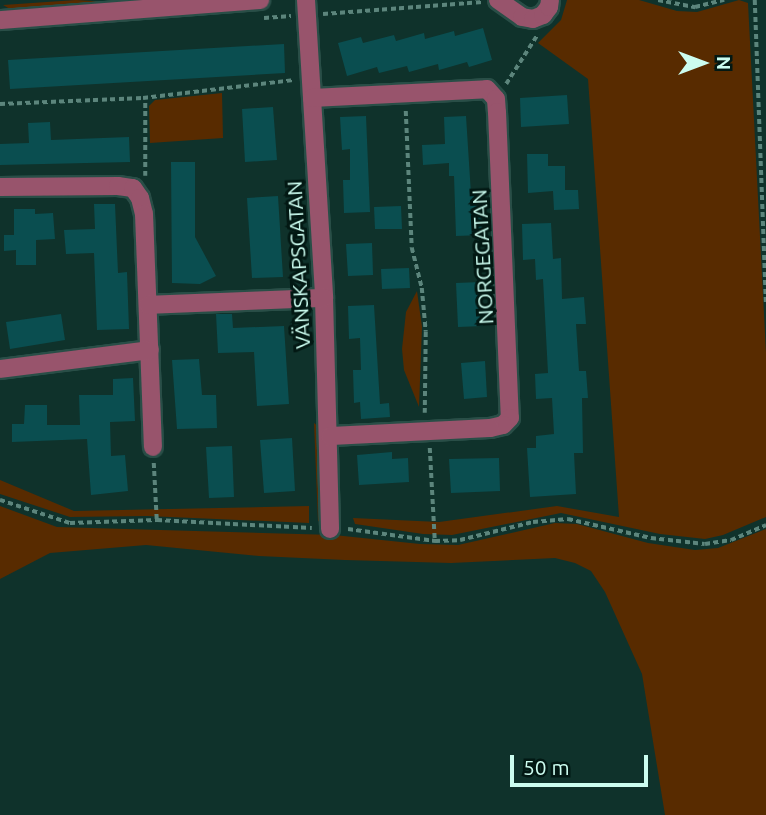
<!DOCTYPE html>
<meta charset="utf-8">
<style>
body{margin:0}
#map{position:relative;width:766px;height:815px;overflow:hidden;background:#0f322b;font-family:Ubuntu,sans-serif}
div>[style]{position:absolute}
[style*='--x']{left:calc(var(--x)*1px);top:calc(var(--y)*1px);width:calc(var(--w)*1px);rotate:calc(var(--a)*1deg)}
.green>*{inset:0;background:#582b00}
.building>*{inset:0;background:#0a4e50}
.path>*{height:3.5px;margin-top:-1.75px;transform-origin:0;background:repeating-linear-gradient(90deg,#5c857c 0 5px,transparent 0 8.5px)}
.roads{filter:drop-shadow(2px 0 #294e47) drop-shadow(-2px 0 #294e47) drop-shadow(0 2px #294e47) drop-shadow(0 -2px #294e47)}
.minor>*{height:18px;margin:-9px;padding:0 9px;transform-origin:9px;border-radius:9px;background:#98546c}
span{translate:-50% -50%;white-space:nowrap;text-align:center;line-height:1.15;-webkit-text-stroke:6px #021813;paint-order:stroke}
.street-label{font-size:21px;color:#ccfdf0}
.north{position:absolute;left:668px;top:28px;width:70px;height:70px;-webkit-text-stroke:5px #021813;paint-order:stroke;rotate:90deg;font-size:19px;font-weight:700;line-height:28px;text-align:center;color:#ccfdf0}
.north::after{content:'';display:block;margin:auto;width:24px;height:32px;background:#ccfdf0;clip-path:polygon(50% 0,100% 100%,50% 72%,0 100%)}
.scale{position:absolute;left:510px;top:755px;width:138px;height:32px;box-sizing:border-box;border:4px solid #ccfdf0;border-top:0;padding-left:9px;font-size:21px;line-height:24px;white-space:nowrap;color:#ccfdf0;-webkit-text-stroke:5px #021813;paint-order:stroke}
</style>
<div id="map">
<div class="green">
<div style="clip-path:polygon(76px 0,109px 2px,10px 9px,3px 5px)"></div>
<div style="clip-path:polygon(567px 0,639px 0,677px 11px,697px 12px,739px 0,748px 3px,766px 353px,766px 517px,723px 535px,705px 539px,660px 534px,561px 513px,452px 535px,423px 534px,355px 524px,353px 518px,439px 522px,557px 506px,619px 517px,588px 79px,538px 43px,561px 20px)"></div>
<div style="clip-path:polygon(222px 93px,223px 138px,150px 143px,149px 106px,155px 100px)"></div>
<div style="clip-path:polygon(417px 291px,422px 327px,419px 407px,404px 370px,402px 349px,406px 312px)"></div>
<div style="clip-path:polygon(314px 423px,319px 427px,321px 522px,318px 521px)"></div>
<div style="clip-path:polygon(0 480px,74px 511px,309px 506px,309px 523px,147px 516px,70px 517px,0 494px)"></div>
<div style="clip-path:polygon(0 506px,57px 527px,334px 535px,420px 544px,458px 545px,555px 523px,577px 524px,648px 543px,695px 550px,718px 548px,766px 529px,766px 815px,665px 815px,642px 674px,605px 592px,591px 571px,575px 563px,555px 558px,451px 563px,345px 560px,259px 556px,146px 545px,50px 553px,0 579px)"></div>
</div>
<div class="building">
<div style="clip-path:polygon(483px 28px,492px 60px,469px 67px,467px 62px,439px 70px,438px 64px,409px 72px,407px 66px,379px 73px,377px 67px,347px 76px,338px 43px,361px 37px,363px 43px,394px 35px,396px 41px,424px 33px,425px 39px,454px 31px,455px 36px)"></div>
<div style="clip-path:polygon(284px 44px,285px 73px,10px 89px,8px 60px)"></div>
<div style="clip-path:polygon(567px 95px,569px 124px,521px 127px,520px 98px)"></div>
<div style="clip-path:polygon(273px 107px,277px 160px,245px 162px,242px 109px)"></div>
<div style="clip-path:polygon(366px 116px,370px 212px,344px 213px,343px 180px,350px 180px,350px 149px,342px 150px,340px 117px)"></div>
<div style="clip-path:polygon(466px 116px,471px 194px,482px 194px,483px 235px,456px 236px,454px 176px,449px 176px,449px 163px,423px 165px,422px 145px,445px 144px,444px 117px)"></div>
<div style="clip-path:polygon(50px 122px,51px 140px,129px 137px,130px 162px,0 165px,0 144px,29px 143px,28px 123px)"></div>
<div style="clip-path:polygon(527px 154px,548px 154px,548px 166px,565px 166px,565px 190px,578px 190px,579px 209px,554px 210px,553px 191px,528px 193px)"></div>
<div style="clip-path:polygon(171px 162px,195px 162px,195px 237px,216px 276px,200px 284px,172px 283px)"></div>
<div style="clip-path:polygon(278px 196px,283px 277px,252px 278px,247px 198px)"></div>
<div style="clip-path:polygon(94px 204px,115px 204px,118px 273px,127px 272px,129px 329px,97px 330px,94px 253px,66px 254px,64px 230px,95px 229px)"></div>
<div style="clip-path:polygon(401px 206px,402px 229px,375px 229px,374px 207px)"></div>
<div style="clip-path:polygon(14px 209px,35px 209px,35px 214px,53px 213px,55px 239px,36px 240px,36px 265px,16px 265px,16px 250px,4px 251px,4px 235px,14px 235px)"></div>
<div style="clip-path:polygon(551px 223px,553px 259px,561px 258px,562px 299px,584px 297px,586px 324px,576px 324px,579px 371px,586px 371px,588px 398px,582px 398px,583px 453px,574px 453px,576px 494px,530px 497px,527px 448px,536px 448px,536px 436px,554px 434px,552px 398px,536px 399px,535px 374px,548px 373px,543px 279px,536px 280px,535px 259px,523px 260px,522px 224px)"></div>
<div style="clip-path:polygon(372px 243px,373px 275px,348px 276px,346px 244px)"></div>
<div style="clip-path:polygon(409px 268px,410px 288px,382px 289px,381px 269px)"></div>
<div style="clip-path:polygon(481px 282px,483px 326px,458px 327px,456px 283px)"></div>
<div style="clip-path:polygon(374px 305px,380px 404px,389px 403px,390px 417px,361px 419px,360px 402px,354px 403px,353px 370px,361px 370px,360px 338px,349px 339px,348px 306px)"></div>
<div style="clip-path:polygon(61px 314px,65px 340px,10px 349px,6px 322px)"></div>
<div style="clip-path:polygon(216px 314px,232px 314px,233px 328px,284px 326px,289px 404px,257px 406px,254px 352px,218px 353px)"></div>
<div style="clip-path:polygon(199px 359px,202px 395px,216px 395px,217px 428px,177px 429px,172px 360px)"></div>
<div style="clip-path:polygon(485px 361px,487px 397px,464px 399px,461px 363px)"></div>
<div style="clip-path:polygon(133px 378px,135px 421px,110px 422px,111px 456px,125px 455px,128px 491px,91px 495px,87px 439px,12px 442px,12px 424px,24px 424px,25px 405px,47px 405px,47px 425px,80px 425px,79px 395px,113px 395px,113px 379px)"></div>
<div style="clip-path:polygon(292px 438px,295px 491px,264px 493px,260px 440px)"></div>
<div style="clip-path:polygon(232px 446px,234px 497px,209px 498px,206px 447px)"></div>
<div style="clip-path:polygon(392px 452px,392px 459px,408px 458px,409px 482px,359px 485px,357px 455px)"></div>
<div style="clip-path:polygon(499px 458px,500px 491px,451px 493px,449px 459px)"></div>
</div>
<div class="path">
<div style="--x:658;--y:0;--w:38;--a:11"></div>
<div style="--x:695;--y:7;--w:30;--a:-14"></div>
<div style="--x:755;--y:0;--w:303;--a:87.9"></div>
<div style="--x:323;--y:14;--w:160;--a:-4.3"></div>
<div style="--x:264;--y:18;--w:27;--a:-4"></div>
<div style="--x:506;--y:84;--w:59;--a:-57.4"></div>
<div style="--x:0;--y:104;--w:143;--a:-2.4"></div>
<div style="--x:143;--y:98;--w:151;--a:-6.8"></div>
<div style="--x:406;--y:111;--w:137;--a:87.5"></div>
<div style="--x:412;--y:248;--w:41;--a:76"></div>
<div style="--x:422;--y:288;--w:44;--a:84.8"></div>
<div style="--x:426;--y:332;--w:81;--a:90.7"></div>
<div style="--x:145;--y:176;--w:78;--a:-90"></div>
<div style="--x:430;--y:448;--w:93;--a:86.9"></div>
<div style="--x:154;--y:463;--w:57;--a:87"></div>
<div style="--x:0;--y:500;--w:74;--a:18.2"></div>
<div style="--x:70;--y:523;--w:87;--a:-2"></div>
<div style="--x:157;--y:520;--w:155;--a:3"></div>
<div style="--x:348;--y:529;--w:88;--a:7.9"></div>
<div style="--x:435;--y:541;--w:25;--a:-2"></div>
<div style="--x:460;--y:540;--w:75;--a:-13.9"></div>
<div style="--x:533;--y:522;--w:35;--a:-5"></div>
<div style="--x:568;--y:519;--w:85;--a:12.9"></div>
<div style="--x:651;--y:538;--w:54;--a:6.3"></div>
<div style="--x:705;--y:544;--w:26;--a:-9"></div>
<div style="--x:731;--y:540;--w:38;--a:-23"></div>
</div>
<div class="roads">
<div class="minor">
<div style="--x:306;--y:0;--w:299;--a:86.5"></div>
<div style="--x:324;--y:298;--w:231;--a:88.5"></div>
<div style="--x:498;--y:0;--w:29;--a:35"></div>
<div style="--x:522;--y:17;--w:11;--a:10"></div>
<div style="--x:533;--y:19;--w:11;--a:-22"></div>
<div style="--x:543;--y:15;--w:10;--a:-53"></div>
<div style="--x:549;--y:7;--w:7;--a:-82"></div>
<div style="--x:0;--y:20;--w:261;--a:-4.4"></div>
<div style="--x:312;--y:98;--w:175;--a:-2.9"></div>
<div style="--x:487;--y:89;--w:13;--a:48"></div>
<div style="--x:496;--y:99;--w:13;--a:86"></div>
<div style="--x:497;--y:112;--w:306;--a:87.6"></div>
<div style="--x:510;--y:418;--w:10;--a:135"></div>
<div style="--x:503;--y:425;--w:13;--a:167"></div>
<div style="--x:490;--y:428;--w:160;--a:177.1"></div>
<div style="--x:0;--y:187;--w:118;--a:-0.5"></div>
<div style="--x:118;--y:186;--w:15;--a:8"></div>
<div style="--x:133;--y:188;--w:12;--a:55"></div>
<div style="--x:140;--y:198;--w:16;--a:76"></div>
<div style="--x:144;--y:214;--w:233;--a:87.8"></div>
<div style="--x:148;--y:305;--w:176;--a:-2.3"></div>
<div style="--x:0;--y:369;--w:151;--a:-7.2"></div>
</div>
</div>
<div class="street-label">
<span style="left:482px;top:257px;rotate:-93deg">NORGEGATAN</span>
<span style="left:298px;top:265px;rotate:-93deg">VÄNSKAPSGATAN</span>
</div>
<div class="north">N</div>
<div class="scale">50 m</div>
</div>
